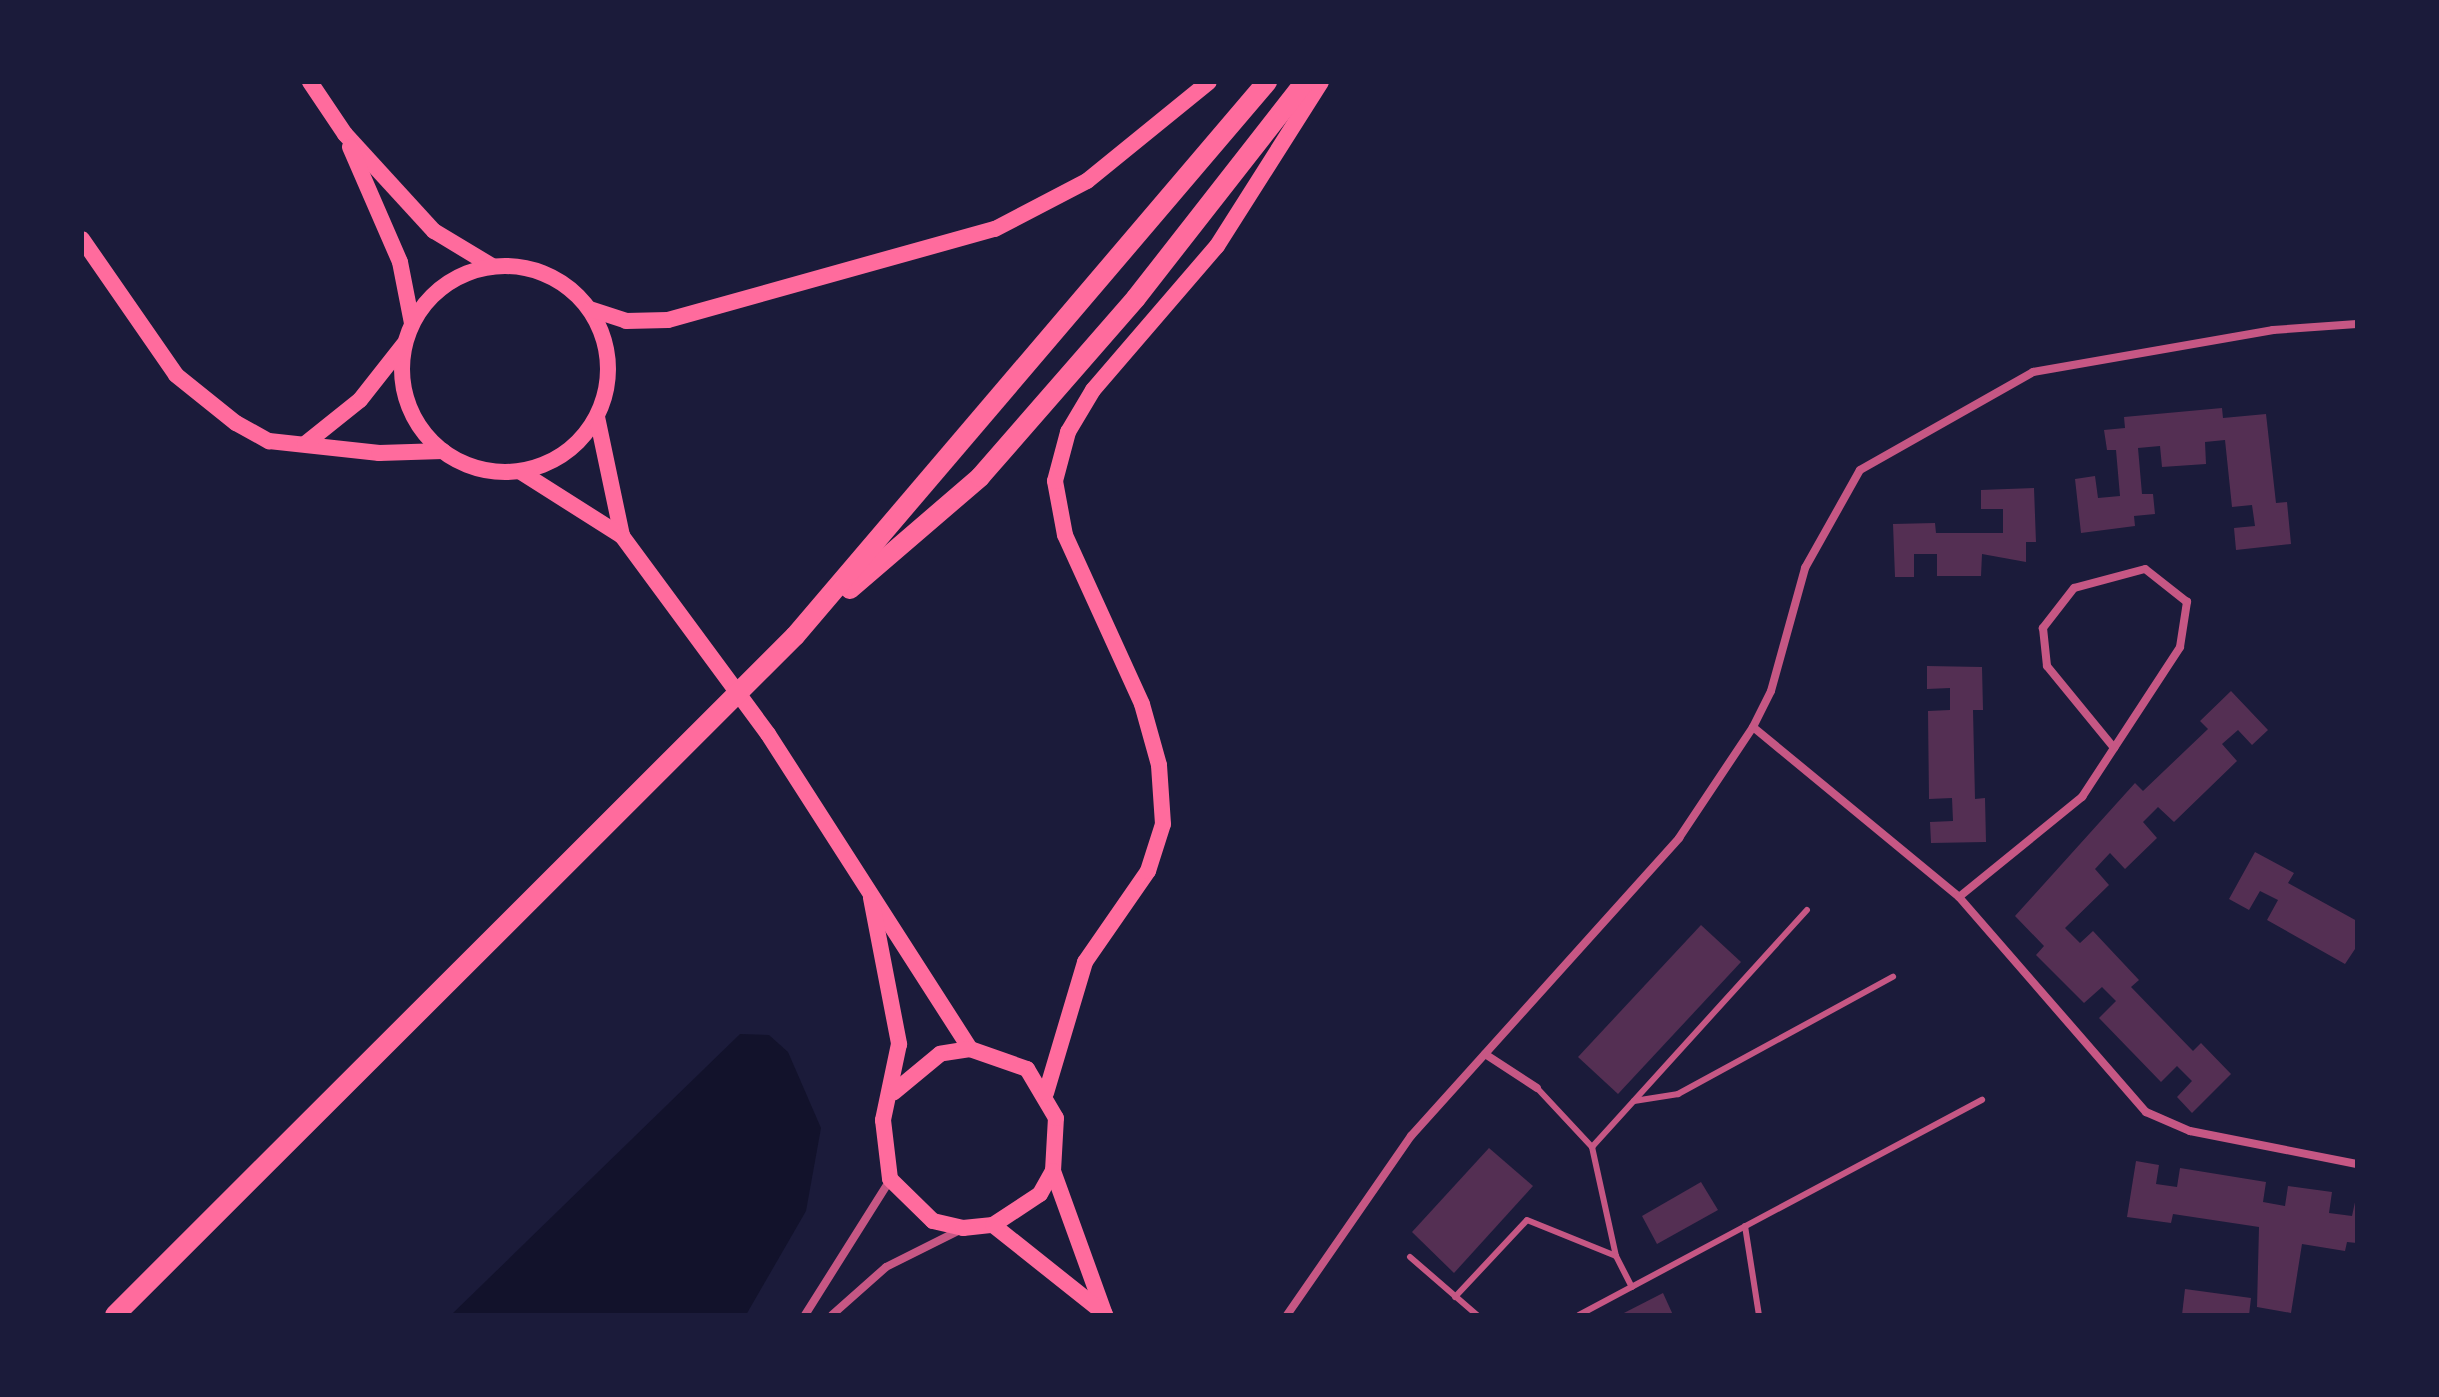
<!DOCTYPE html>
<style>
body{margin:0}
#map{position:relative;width:2439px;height:1397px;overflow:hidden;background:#1b1b3a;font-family:"Public Sans",sans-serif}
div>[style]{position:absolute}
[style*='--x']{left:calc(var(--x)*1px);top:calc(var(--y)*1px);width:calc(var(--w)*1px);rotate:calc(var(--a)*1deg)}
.water>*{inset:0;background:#12122b}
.building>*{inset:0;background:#542f53}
.service>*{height:6px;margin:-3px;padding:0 3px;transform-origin:3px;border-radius:3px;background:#c65784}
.minor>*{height:8px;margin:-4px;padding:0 4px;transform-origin:4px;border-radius:4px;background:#c65784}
.secondary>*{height:16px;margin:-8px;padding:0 8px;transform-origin:8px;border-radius:8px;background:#ff6b9d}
.secondary>.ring{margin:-8px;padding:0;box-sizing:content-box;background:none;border:16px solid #ff6b9d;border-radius:50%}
.primary>*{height:20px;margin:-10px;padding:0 10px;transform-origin:10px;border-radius:10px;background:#ff6b9d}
span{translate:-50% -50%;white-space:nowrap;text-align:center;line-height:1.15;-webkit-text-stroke:7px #1b1b3a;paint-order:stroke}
.frame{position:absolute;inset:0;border:84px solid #1b1b3a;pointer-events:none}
</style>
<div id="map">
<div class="water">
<div style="clip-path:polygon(740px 1034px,769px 1035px,788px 1052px,821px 1128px,806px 1211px,746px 1315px,451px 1315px)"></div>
</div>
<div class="building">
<div style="clip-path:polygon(2222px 408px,2223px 418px,2266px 414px,2276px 503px,2287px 502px,2291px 544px,2236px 550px,2234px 528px,2255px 526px,2252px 505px,2232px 507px,2225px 440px,2205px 442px,2206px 464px,2162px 467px,2160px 446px,2138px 448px,2142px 494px,2153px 494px,2155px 514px,2134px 516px,2135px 526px,2081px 533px,2075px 479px,2095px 476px,2098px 498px,2120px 496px,2116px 450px,2107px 450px,2104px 430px,2125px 428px,2124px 417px)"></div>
<div style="clip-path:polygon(2034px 488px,2036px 542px,2026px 542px,2026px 562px,1982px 554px,1981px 576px,1937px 576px,1937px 554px,1914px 554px,1914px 577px,1895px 577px,1893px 524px,1935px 523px,1936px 533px,2003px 533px,2003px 509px,1981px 509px,1981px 490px)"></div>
<div style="clip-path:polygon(1927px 666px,1982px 667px,1983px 710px,1973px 710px,1975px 799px,1985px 798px,1986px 842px,1931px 843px,1930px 822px,1953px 821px,1952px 798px,1929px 799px,1928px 711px,1950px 710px,1950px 688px,1927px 689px)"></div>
<div style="clip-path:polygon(2231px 691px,2268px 730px,2252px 745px,2238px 730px,2222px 744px,2237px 761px,2174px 822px,2158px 807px,2143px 822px,2157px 838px,2125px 869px,2110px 853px,2095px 869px,2109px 885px,2065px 928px,2080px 943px,2093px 931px,2139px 980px,2131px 987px,2193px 1051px,2201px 1043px,2231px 1074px,2192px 1113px,2177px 1097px,2192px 1081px,2177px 1066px,2161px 1082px,2099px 1018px,2116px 1001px,2102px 987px,2084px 1003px,2036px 955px,2044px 946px,2015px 916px,2135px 783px,2143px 791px,2208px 729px,2200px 721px)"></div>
<div style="clip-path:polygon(2255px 852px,2294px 873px,2288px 883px,2357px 921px,2357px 946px,2345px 964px,2267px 920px,2278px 900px,2260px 891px,2249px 910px,2229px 899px)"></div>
<div style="clip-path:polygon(1701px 925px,1741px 962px,1618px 1094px,1578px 1057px)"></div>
<div style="clip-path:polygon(1489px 1148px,1533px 1186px,1454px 1273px,1412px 1232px)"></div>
<div style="clip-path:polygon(2136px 1161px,2159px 1165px,2156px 1184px,2177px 1187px,2180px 1168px,2266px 1182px,2263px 1202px,2285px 1206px,2288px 1186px,2332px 1192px,2329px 1213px,2352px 1216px,2357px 1193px,2357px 1243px,2347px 1242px,2345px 1251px,2302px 1244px,2291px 1313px,2257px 1307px,2259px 1227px,2173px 1214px,2171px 1223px,2127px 1217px)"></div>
<div style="clip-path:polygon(1701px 1182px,1718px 1210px,1657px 1244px,1642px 1216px)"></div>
<div style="clip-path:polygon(2185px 1289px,2251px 1298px,2249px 1315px,2182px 1315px)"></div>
<div style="clip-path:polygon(1663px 1293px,1673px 1315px,1620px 1315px)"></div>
</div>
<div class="service">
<div style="--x:1537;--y:1088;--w:81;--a:47"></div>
<div style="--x:1592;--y:1147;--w:112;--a:77.6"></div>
<div style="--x:1634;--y:1101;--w:45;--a:-9"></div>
<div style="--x:1678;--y:1094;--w:245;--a:-28.6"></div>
<div style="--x:1592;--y:1147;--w:320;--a:-47.8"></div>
<div style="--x:1745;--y:1226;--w:90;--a:81.1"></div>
<div style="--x:1410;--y:1257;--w:89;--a:40.9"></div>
<div style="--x:1455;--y:1297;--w:105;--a:-46.9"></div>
<div style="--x:1527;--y:1220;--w:96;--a:22"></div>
<div style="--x:1616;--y:1256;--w:35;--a:63"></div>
<div style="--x:1579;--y:1315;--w:457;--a:-28.1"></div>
</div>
<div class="minor">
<div style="--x:1753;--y:727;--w:267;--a:39.5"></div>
<div style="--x:1959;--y:897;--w:285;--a:49"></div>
<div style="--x:2146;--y:1112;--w:48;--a:23.4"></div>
<div style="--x:2190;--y:1131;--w:170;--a:11.2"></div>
<div style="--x:1959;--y:897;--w:159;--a:-39.1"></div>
<div style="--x:2082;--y:797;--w:179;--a:-56.8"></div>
<div style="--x:2180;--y:647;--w:46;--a:-81.2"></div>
<div style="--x:2187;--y:602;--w:53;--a:-141.8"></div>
<div style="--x:2145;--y:569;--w:73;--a:165"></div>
<div style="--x:2074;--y:588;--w:51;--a:127.8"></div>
<div style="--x:2043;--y:628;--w:38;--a:84"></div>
<div style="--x:2047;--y:666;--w:106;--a:50.7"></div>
<div style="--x:1485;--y:1054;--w:62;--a:33.2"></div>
<div style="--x:805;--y:1315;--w:160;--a:-57.8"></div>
<div style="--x:832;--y:1315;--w:72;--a:-41.6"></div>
<div style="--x:886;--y:1267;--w:83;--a:-26.6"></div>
<div style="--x:1287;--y:1315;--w:218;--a:-55.3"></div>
<div style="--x:1411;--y:1136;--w:401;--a:-48"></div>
<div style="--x:1679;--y:838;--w:133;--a:-56.3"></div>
<div style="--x:1753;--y:727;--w:40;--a:-63.4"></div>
<div style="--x:1771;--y:691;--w:128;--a:-74.5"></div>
<div style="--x:1805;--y:568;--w:112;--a:-60.7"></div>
<div style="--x:1860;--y:470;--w:199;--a:-29.5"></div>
<div style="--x:2033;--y:372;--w:244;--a:-9.9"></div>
<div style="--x:2273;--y:330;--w:84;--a:-4.1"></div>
</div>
<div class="secondary">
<div style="--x:310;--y:82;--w:63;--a:56.1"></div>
<div style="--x:345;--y:134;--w:132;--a:47.5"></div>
<div style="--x:434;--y:231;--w:68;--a:31.1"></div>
<div style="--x:350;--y:147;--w:125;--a:66.5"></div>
<div style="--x:400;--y:262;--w:62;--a:78.9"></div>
<div style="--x:82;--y:239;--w:165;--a:55.3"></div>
<div style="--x:176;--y:375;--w:77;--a:38.7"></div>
<div style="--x:236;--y:423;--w:38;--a:29"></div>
<div style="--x:269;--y:441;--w:111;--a:6.2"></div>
<div style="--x:379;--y:453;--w:64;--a:-1.8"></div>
<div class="ring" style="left:402px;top:266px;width:190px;height:190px"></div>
<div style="--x:590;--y:309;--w:38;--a:18"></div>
<div style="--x:626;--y:321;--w:42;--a:-1.4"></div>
<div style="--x:668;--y:320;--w:339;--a:-15.6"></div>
<div style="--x:995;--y:229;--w:104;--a:-27.6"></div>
<div style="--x:1087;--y:181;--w:157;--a:-39.1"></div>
<div style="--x:597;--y:417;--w:122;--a:78.1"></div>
<div style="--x:305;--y:444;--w:70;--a:-38.7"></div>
<div style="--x:360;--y:400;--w:71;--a:-51.8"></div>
<div style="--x:521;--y:472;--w:120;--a:32.4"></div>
<div style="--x:622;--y:536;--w:246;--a:53.6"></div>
<div style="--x:768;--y:734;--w:374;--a:57.3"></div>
<div style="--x:871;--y:898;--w:149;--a:79.1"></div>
<div style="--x:899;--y:1044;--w:78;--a:101.9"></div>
<div style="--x:883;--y:1120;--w:59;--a:83.2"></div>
<div style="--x:890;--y:1179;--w:60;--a:44.3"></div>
<div style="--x:933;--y:1221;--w:31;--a:13"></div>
<div style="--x:963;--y:1228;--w:30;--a:-6"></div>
<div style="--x:993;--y:1225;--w:56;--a:-33.4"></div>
<div style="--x:1040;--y:1194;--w:26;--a:-61"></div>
<div style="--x:1053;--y:1171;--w:53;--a:-86.8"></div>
<div style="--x:1056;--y:1118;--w:57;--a:-120.6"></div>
<div style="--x:1027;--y:1069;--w:60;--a:-160.7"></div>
<div style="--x:970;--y:1049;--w:30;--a:171"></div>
<div style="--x:940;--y:1054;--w:60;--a:140.4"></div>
<div style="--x:1046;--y:1093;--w:137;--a:-73.4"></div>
<div style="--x:1085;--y:962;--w:111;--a:-55.3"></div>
<div style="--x:1148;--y:871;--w:49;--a:-72.3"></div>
<div style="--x:1163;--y:824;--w:59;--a:-93.9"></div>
<div style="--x:1159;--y:765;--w:63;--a:-105.6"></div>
<div style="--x:1142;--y:704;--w:186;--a:-114.5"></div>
<div style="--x:1065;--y:535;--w:55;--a:-100.5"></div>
<div style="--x:1055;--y:481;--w:51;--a:-75.1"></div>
<div style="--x:1068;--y:432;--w:49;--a:-59.2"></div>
<div style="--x:1093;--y:390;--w:190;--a:-49.3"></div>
<div style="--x:1217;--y:246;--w:194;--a:-57.6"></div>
<div style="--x:1053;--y:1171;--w:153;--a:70.1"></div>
<div style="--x:993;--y:1225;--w:143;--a:38.5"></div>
</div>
<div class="primary">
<div style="--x:850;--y:589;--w:172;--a:-40.7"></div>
<div style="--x:980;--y:477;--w:237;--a:-48.9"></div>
<div style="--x:1136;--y:298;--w:274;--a:-52"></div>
<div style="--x:115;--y:1315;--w:961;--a:-44.96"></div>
<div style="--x:795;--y:636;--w:728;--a:-49.57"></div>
</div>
<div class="frame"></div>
</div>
